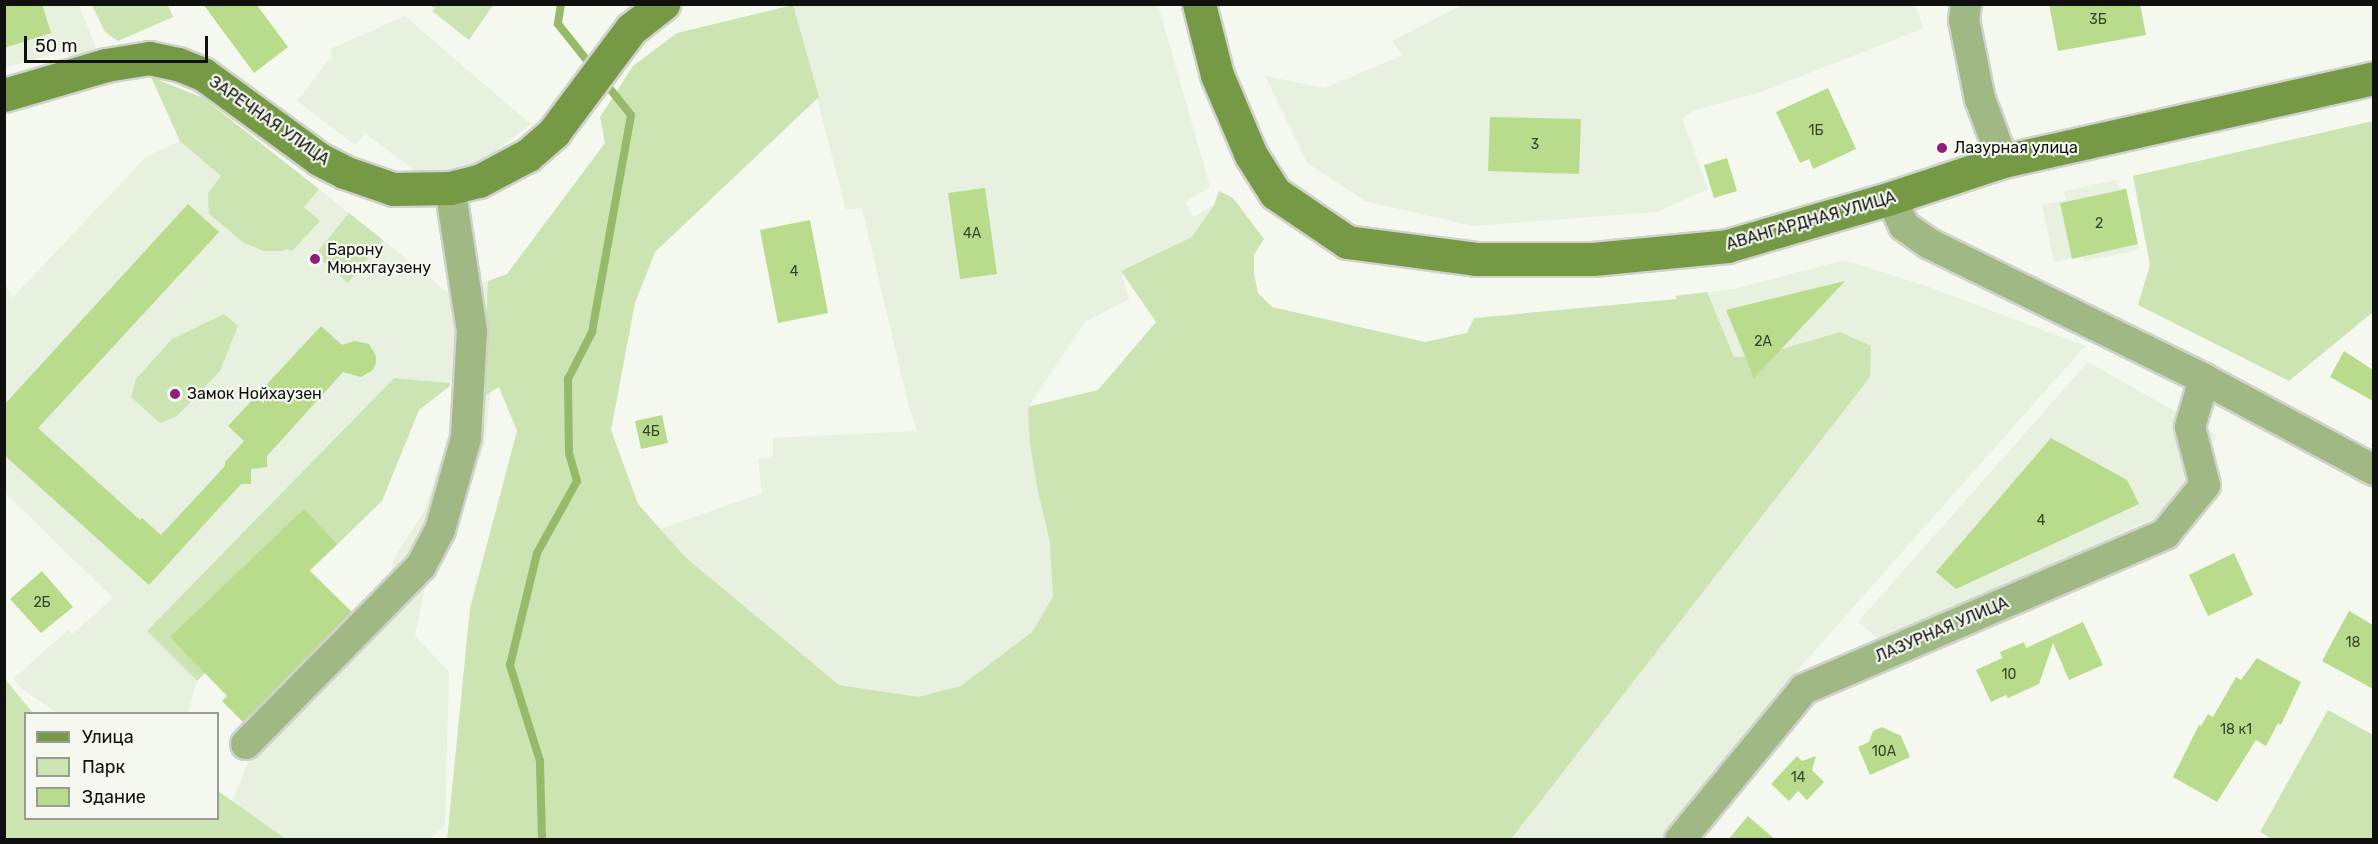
<!DOCTYPE html>
<meta charset="utf-8">
<style>
body{margin:0}
#map{position:relative;width:2378px;height:844px;overflow:hidden;background:#f4f8ef;font-family:Rubik,sans-serif}
div>[style]{position:absolute}
[style*='--x']{left:calc(var(--x)*1px);top:calc(var(--y)*1px);width:calc(var(--w)*1px);rotate:calc(var(--a)*1deg)}
.built>*{inset:0;background:#e8f0e0}
.green>*{inset:0;background:#cce3b2}
.stream>*{height:8px;margin:-4px;padding:0 4px;transform-origin:4px;border-radius:4px;background:#97ba6a}
.building>*{inset:0;background:#b8dc8b}
.roads{filter:drop-shadow(2px 0 #d0d3cb) drop-shadow(-2px 0 #d0d3cb) drop-shadow(0 2px #d0d3cb) drop-shadow(0 -2px #d0d3cb)}
.minor>*{height:30px;margin:-15px;padding:0 15px;transform-origin:15px;border-radius:15px;background:#a0b883}
.secondary>*{height:33px;margin:-16.5px;padding:0 16.5px;transform-origin:16.5px;border-radius:16.5px;background:#769946}
.dots>*{width:16px;height:16px;translate:-50% -50%;box-sizing:border-box;border:3px solid #f4f8ef;border-radius:50%}
span{translate:-50% -50%;white-space:nowrap;text-align:center;line-height:1.15;-webkit-text-stroke:4.5px #f4f8ef;paint-order:stroke}
.number-label{font-size:14px;color:#3a442d}
.number-label span{-webkit-text-stroke-width:0}
.street-label{font-size:16px;color:#10110e}
.poi-label{font-size:16px;color:#10110e}
.left{translate:0 -50%;text-align:left}
.frame{position:absolute;inset:0;border:6px solid #10110e;pointer-events:none}
.legend{position:absolute;left:24px;top:712px;width:195px;height:108px;box-sizing:border-box;background:#f4f8ef;border:2px solid #999c95;margin:0;padding:8px 10px;list-style:none;font-size:18px;color:#10110e}
.legend li{display:flex;align-items:center;gap:12px;height:30px}
.legend b{width:30px;border:2px solid #999c95}
.scale{position:absolute;left:24px;top:36px;width:184px;height:27px;box-sizing:border-box;border:3px solid #10110e;border-top:0;padding-left:8px;font-size:18px;line-height:21px;white-space:nowrap;color:#10110e;-webkit-text-stroke:4px #f4f8ef;paint-order:stroke}
</style>
<div id="map">
<div class="built">
<div style="clip-path:polygon(5px 5px,79px 5px,97px 51px,71px 59px,65px 50px,5px 68px)"></div>
<div style="clip-path:polygon(793px 5px,1158px 5px,1210px 187px,1185px 202px,1194px 217px,1214px 205px,1192px 237px,1121px 271px,1129px 299px,1085px 322px,1029px 406px,1097px 391px,1195px 685px,760px 839px,641px 536px,762px 493px,758px 459px,773px 457px,773px 438px,917px 431px,908px 403px,862px 208px,846px 210px)"></div>
<div style="clip-path:polygon(1462px 5px,1914px 5px,1924px 28px,1758px 93px,1694px 110px,1682px 118px,1708px 189px,1657px 212px,1473px 226px,1365px 201px,1307px 163px,1265px 76px,1325px 88px,1403px 55px,1392px 41px)"></div>
<div style="clip-path:polygon(405px 16px,464px 67px,531px 124px,483px 161px,424px 178px,365px 133px,355px 145px,297px 101px,332px 56px,330px 49px)"></div>
<div style="clip-path:polygon(180px 141px,286px 230px,319px 189px,349px 213px,316px 255px,347px 282px,383px 240px,449px 294px,487px 281px,490px 288px,498px 319px,485px 442px,456px 530px,428px 572px,415px 636px,449px 672px,445px 825px,430px 839px,275px 839px,230px 809px,266px 714px,384px 604px,394px 558px,424px 512px,449px 434px,454px 383px,394px 378px,147px 631px,197px 681px,188px 713px,57px 713px,21px 688px,14px 678px,68px 630px,72px 634px,113px 598px,5px 493px,4px 281px,12px 298px,146px 157px)"></div>
<div style="clip-path:polygon(2117px 180px,2119px 189px,2126px 188px,2139px 250px,2085px 261px,2083px 255px,2054px 262px,2042px 205px,2066px 200px,2064px 191px)"></div>
<div style="clip-path:polygon(1844px 260px,1929px 287px,2085px 346px,1809px 657px,1660px 839px,1366px 840px,1750px 399px,1707px 292px,1735px 289px)"></div>
<div style="clip-path:polygon(2088px 362px,2217px 435px,2176px 508px,1882px 642px,1858px 622px)"></div>
</div>
<div class="green">
<div style="clip-path:polygon(92px 5px,168px 5px,173px 17px,118px 41px,105px 32px)"></div>
<div style="clip-path:polygon(430px 5px,493px 5px,469px 40px,432px 11px,435px 8px)"></div>
<div style="clip-path:polygon(793px 5px,819px 97px,655px 252px,635px 303px,611px 430px,638px 504px,686px 558px,839px 685px,918px 697px,961px 686px,1032px 632px,1053px 597px,1050px 542px,1037px 487px,1030px 444px,1028px 407px,1098px 390px,1156px 322px,1121px 271px,1192px 237px,1214px 205px,1219px 191px,1233px 198px,1264px 239px,1254px 255px,1254px 273px,1258px 293px,1272px 307px,1425px 342px,1467px 333px,1474px 318px,1677px 299px,1675px 296px,1707px 292px,1734px 357px,1758px 356px,1840px 332px,1871px 346px,1870px 377px,1511px 839px,447px 840px,470px 608px,517px 431px,499px 387px,483px 397px,488px 281px,507px 274px,605px 143px,600px 117px,633px 66px,677px 33px)"></div>
<div style="clip-path:polygon(151px 77px,203px 98px,319px 189px,304px 207px,320px 221px,292px 251px,288px 249px,282px 251px,264px 251px,244px 243px,209px 214px,208px 193px,221px 176px,180px 141px)"></div>
<div style="clip-path:polygon(2373px 121px,2373px 312px,2289px 381px,2138px 305px,2150px 265px,2133px 176px)"></div>
<div style="clip-path:polygon(349px 213px,383px 240px,348px 283px,315px 255px)"></div>
<div style="clip-path:polygon(224px 314px,238px 326px,220px 371px,177px 416px,160px 423px,131px 397px,136px 379px,172px 339px)"></div>
<div style="clip-path:polygon(394px 378px,450px 383px,450px 386px,419px 410px,382px 501px,197px 681px,147px 631px)"></div>
<div style="clip-path:polygon(4px 678px,33px 713px,26px 714px,26px 818px,218px 818px,218px 791px,286px 839px,5px 839px)"></div>
<div style="clip-path:polygon(2328px 710px,2373px 735px,2373px 839px,2272px 839px,2260px 832px)"></div>
</div>
<div class="stream">
<div style="--x:561;--y:4;--w:20;--a:99"></div>
<div style="--x:558;--y:24;--w:56;--a:51.5"></div>
<div style="--x:542;--y:840;--w:79;--a:-91.5"></div>
<div style="--x:540;--y:761;--w:101;--a:-107.4"></div>
<div style="--x:510;--y:665;--w:115;--a:-76.4"></div>
<div style="--x:537;--y:553;--w:82;--a:-60.9"></div>
<div style="--x:577;--y:481;--w:29;--a:-106"></div>
<div style="--x:569;--y:453;--w:74;--a:-90.8"></div>
<div style="--x:568;--y:379;--w:53;--a:-62.9"></div>
<div style="--x:592;--y:332;--w:220;--a:-79.8"></div>
<div style="--x:631;--y:115;--w:45;--a:-128.7"></div>
</div>
<div class="building">
<div style="clip-path:polygon(4px 4px,42px 4px,51px 33px,4px 48px)"></div>
<div style="clip-path:polygon(203px 4px,256px 4px,288px 47px,254px 73px)"></div>
<div style="clip-path:polygon(2049px 4px,2140px 4px,2146px 35px,2058px 51px)"></div>
<div style="clip-path:polygon(1828px 88px,1856px 149px,1813px 169px,1809px 159px,1800px 163px,1776px 112px)"></div>
<div style="clip-path:polygon(1490px 117px,1581px 119px,1579px 174px,1488px 171px)"></div>
<div style="clip-path:polygon(1727px 158px,1737px 191px,1714px 198px,1704px 165px)"></div>
<div style="clip-path:polygon(985px 188px,997px 274px,960px 279px,948px 193px)"></div>
<div style="clip-path:polygon(2126px 189px,2138px 244px,2072px 259px,2060px 203px)"></div>
<div style="clip-path:polygon(188px 204px,219px 232px,38px 428px,140px 520px,142px 518px,161px 535px,225px 466px,225px 462px,244px 441px,228px 426px,321px 326px,342px 345px,355px 341px,369px 344px,376px 356px,376px 363px,373px 370px,361px 377px,343px 372px,267px 456px,267px 467px,251px 469px,251px 484px,241px 484px,149px 585px,4px 455px,4px 405px)"></div>
<div style="clip-path:polygon(810px 220px,828px 313px,778px 323px,760px 230px)"></div>
<div style="clip-path:polygon(1845px 281px,1754px 378px,1726px 310px)"></div>
<div style="clip-path:polygon(2344px 351px,2373px 370px,2373px 401px,2330px 377px)"></div>
<div style="clip-path:polygon(662px 415px,668px 443px,641px 449px,635px 421px)"></div>
<div style="clip-path:polygon(2051px 438px,2127px 480px,2139px 504px,1956px 589px,1936px 572px)"></div>
<div style="clip-path:polygon(304px 509px,337px 544px,309px 570px,352px 612px,243px 722px,222px 701px,227px 696px,170px 637px)"></div>
<div style="clip-path:polygon(2234px 553px,2253px 595px,2208px 616px,2189px 575px)"></div>
<div style="clip-path:polygon(42px 571px,73px 607px,41px 633px,10px 599px)"></div>
<div style="clip-path:polygon(2349px 611px,2373px 625px,2373px 689px,2322px 661px)"></div>
<div style="clip-path:polygon(2083px 622px,2103px 665px,2069px 680px,2053px 643px,2039px 684px,2008px 698px,2006px 695px,1991px 702px,1976px 670px,2002px 658px,2000px 652px,2024px 642px,2026px 648px)"></div>
<div style="clip-path:polygon(2257px 658px,2301px 682px,2281px 725px,2278px 723px,2266px 746px,2256px 740px,2217px 802px,2173px 777px,2199px 725px,2201px 726px,2208px 714px,2213px 717px,2236px 677px,2241px 680px)"></div>
<div style="clip-path:polygon(1882px 727px,1901px 736px,1910px 757px,1870px 775px,1858px 747px,1869px 742px,1873px 731px)"></div>
<div style="clip-path:polygon(1797px 756px,1802px 761px,1816px 756px,1812px 770px,1824px 782px,1807px 800px,1798px 791px,1789px 801px,1771px 784px)"></div>
<div style="clip-path:polygon(1748px 816px,1756px 823px,1776px 840px,1728px 840px)"></div>
</div>
<div class="roads">
<div class="minor">
<div style="--x:1966;--y:4;--w:16;--a:97"></div>
<div style="--x:1964;--y:20;--w:81;--a:78.6"></div>
<div style="--x:1980;--y:99;--w:66;--a:69.6"></div>
<div style="--x:1891;--y:198;--w:31;--a:65"></div>
<div style="--x:1904;--y:226;--w:32;--a:35"></div>
<div style="--x:1930;--y:244;--w:305;--a:26.2"></div>
<div style="--x:2204;--y:379;--w:193;--a:28.2"></div>
<div style="--x:246;--y:744;--w:250;--a:-45.5"></div>
<div style="--x:421;--y:566;--w:41;--a:-62.2"></div>
<div style="--x:440;--y:530;--w:96;--a:-74.2"></div>
<div style="--x:466;--y:438;--w:107;--a:-86.8"></div>
<div style="--x:472;--y:331;--w:145;--a:-98.7"></div>
<div style="--x:1680;--y:840;--w:195;--a:-50.6"></div>
<div style="--x:1804;--y:689;--w:393;--a:-23.2"></div>
<div style="--x:2165;--y:534;--w:63;--a:-50.8"></div>
<div style="--x:2205;--y:485;--w:60;--a:-104.5"></div>
<div style="--x:2190;--y:427;--w:50;--a:-73.7"></div>
</div>
<div class="secondary">
<div style="--x:1199;--y:4;--w:73;--a:75.8"></div>
<div style="--x:1217;--y:75;--w:87;--a:67"></div>
<div style="--x:1251;--y:155;--w:45;--a:57.7"></div>
<div style="--x:1275;--y:193;--w:87;--a:34.2"></div>
<div style="--x:1347;--y:242;--w:130;--a:7.5"></div>
<div style="--x:1476;--y:259;--w:117;--a:0"></div>
<div style="--x:1593;--y:259;--w:135;--a:-5.5"></div>
<div style="--x:1727;--y:246;--w:171;--a:-16.3"></div>
<div style="--x:1891;--y:198;--w:118;--a:-18.3"></div>
<div style="--x:2003;--y:161;--w:380;--a:-12.6"></div>
<div style="--x:4;--y:95;--w:106;--a:-16.4"></div>
<div style="--x:106;--y:65;--w:44;--a:-9.2"></div>
<div style="--x:149;--y:58;--w:30;--a:12"></div>
<div style="--x:178;--y:64;--w:27;--a:22"></div>
<div style="--x:203;--y:74;--w:144;--a:36.2"></div>
<div style="--x:319;--y:159;--w:28;--a:27"></div>
<div style="--x:344;--y:172;--w:52;--a:19.1"></div>
<div style="--x:393;--y:189;--w:57;--a:-1"></div>
<div style="--x:450;--y:188;--w:30;--a:-14"></div>
<div style="--x:479;--y:181;--w:55;--a:-28"></div>
<div style="--x:528;--y:155;--w:35;--a:-41"></div>
<div style="--x:554;--y:132;--w:129;--a:-53.2"></div>
<div style="--x:631;--y:29;--w:41;--a:-38"></div>
</div>
</div>
<div class="dots">
<div style="left:1942px;top:148px;background:#921c7a"></div>
<div style="left:315px;top:259px;background:#921c7a"></div>
<div style="left:175px;top:394px;background:#921c7a"></div>
</div>
<div class="number-label">
<span style="left:2098px;top:20px">3Б</span>
<span style="left:1816px;top:131px">1Б</span>
<span style="left:1535px;top:145px">3</span>
<span style="left:2099px;top:224px">2</span>
<span style="left:972px;top:234px">4А</span>
<span style="left:794px;top:272px">4</span>
<span style="left:1763px;top:342px">2А</span>
<span style="left:651px;top:432px">4Б</span>
<span style="left:2041px;top:521px">4</span>
<span style="left:42px;top:603px">2Б</span>
<span style="left:2353px;top:643px">18</span>
<span style="left:2009px;top:675px">10</span>
<span style="left:2236px;top:730px">18 к1</span>
<span style="left:1884px;top:752px">10А</span>
<span style="left:1798px;top:778px">14</span>
</div>
<div class="street-label">
<span style="left:269px;top:121px;rotate:35deg">ЗАРЕЧНАЯ УЛИЦА</span>
<span style="left:1811px;top:221px;rotate:-16deg">АВАНГАРДНАЯ УЛИЦА</span>
<span style="left:1942px;top:630px;rotate:-23deg">ЛАЗУРНАЯ УЛИЦА</span>
</div>
<div class="poi-label">
<span class="left" style="left:1954px;top:148px">Лазурная улица</span>
<span class="left" style="left:327px;top:259px">Барону<br>Мюнхгаузену</span>
<span class="left" style="left:187px;top:394px">Замок Нойхаузен</span>
</div>
<div class="frame"></div>
<ul class="legend">
<li><b style="height:8px;background:#769946"></b>Улица</li>
<li><b style="height:16px;background:#cce3b2"></b>Парк</li>
<li><b style="height:16px;background:#b8dc8b"></b>Здание</li>
</ul>
<div class="scale">50 m</div>
</div>
